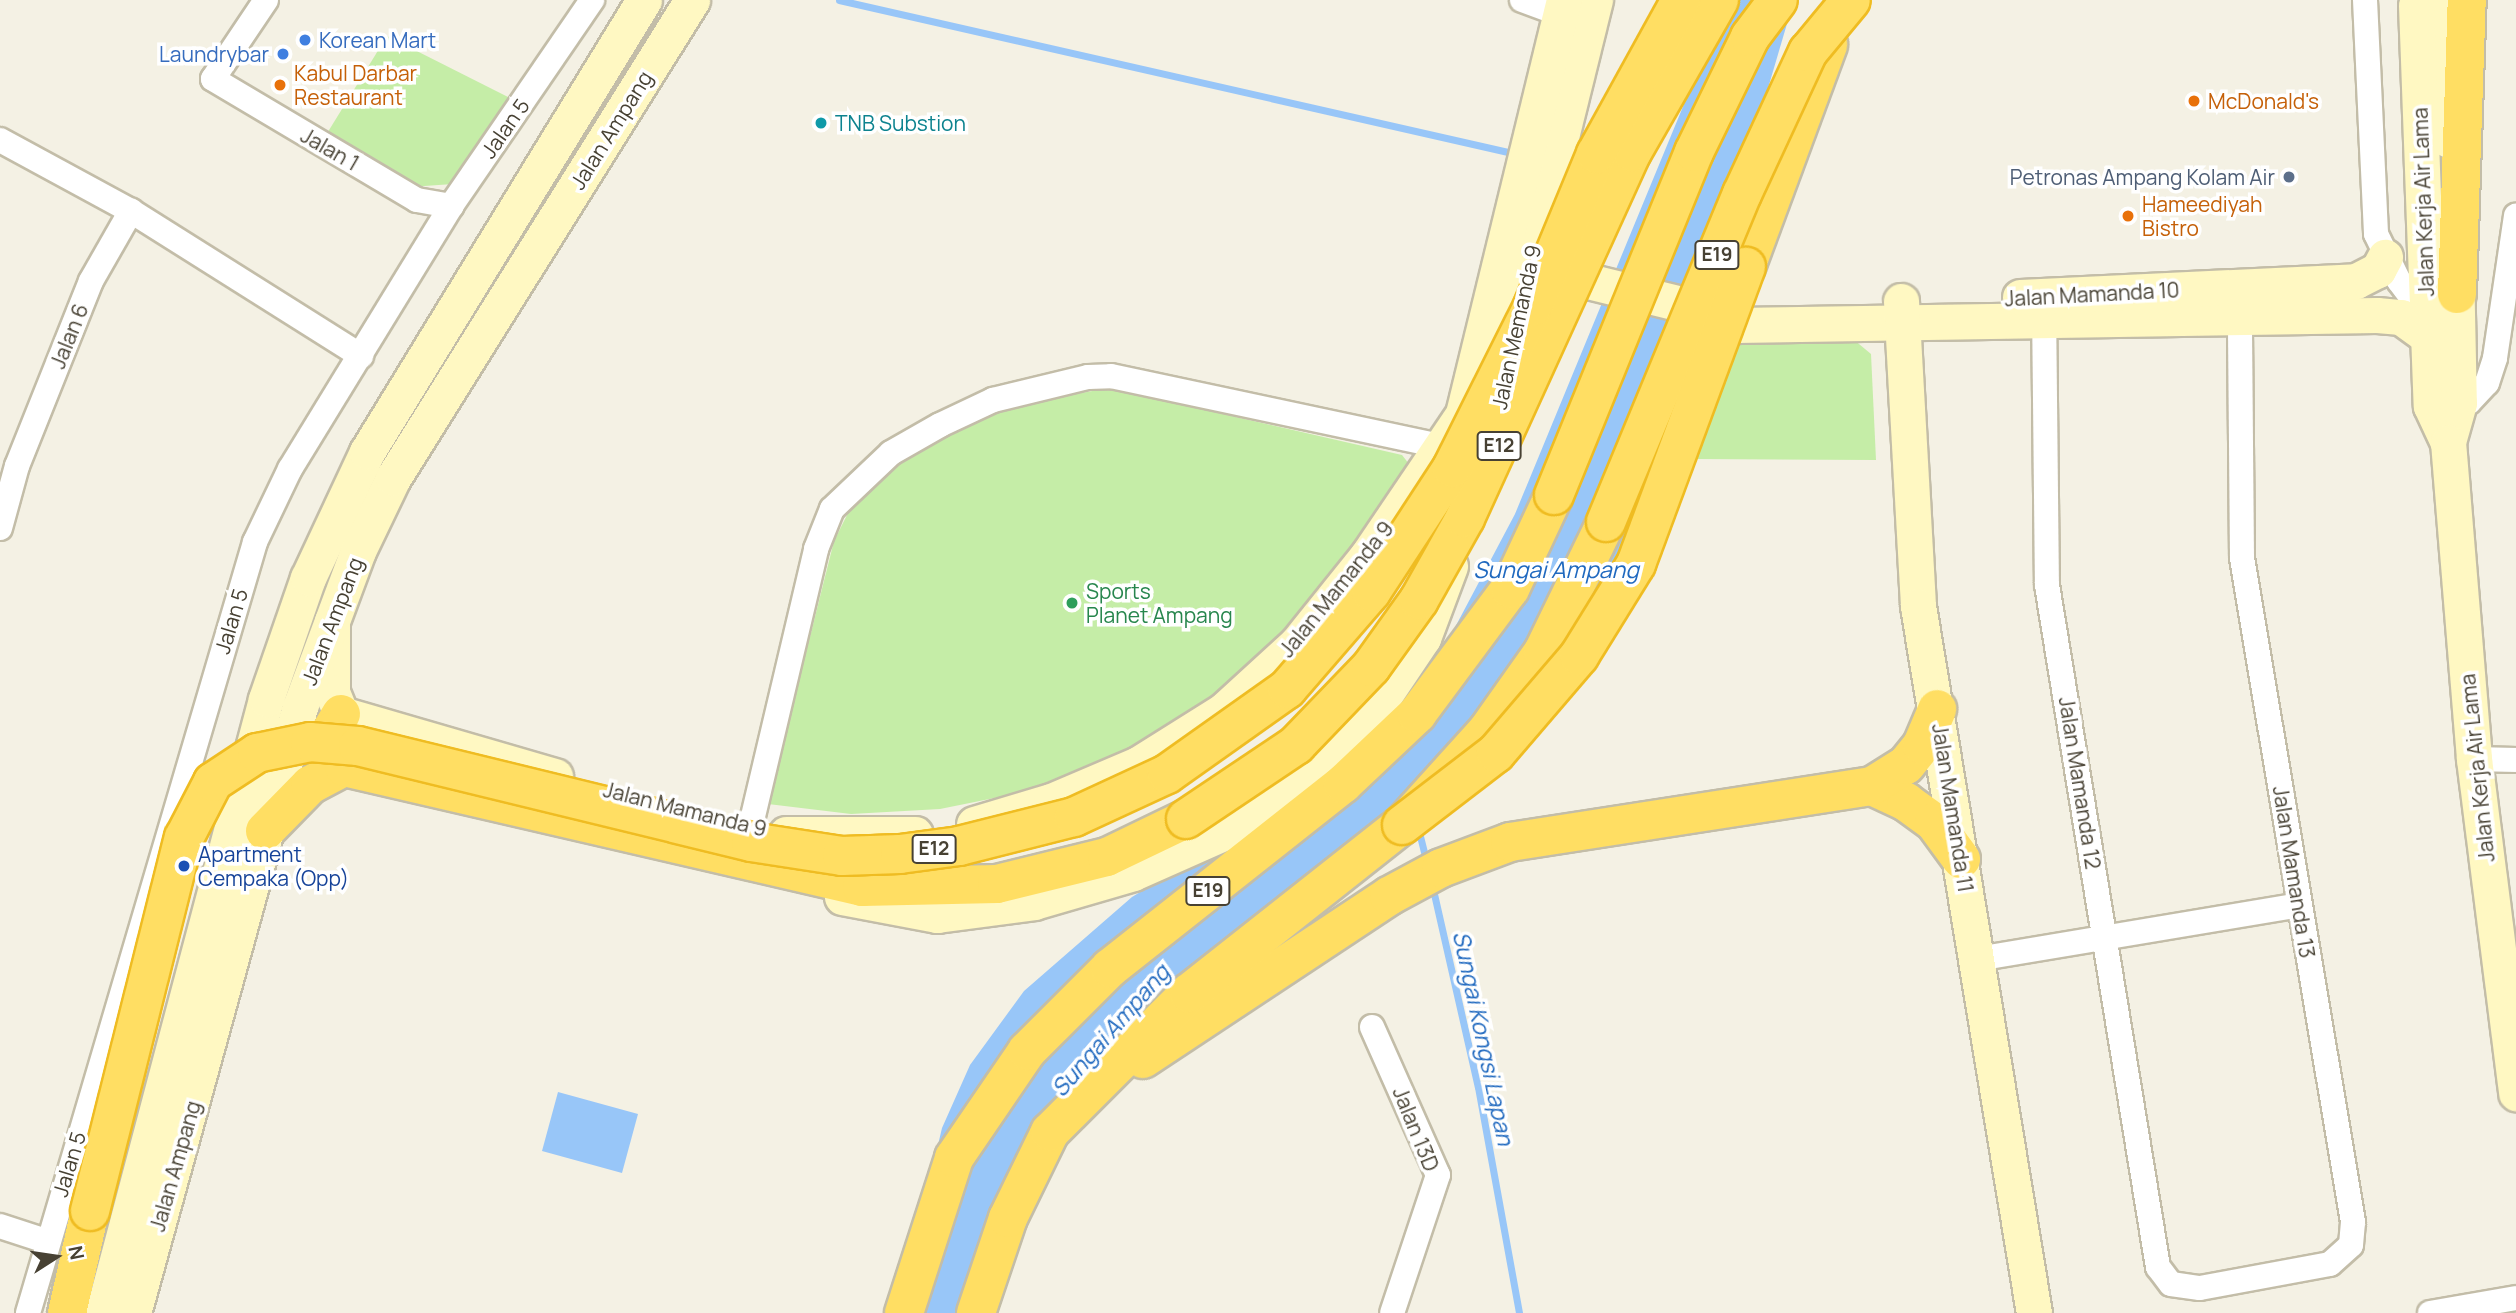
<!DOCTYPE html>
<style>
body{margin:0}
#map{position:relative;width:2516px;height:1313px;overflow:hidden;background:#f4f1e4;font-family:Manrope,sans-serif}
div>[style]{position:absolute}
[style*='--x']{left:calc(var(--x)*1px);top:calc(var(--y)*1px);width:calc(var(--w)*1px);rotate:calc(var(--a)*1deg)}
.green>*{inset:0;background:#c5eda7}
.water>*{inset:0;background:#98c6f8}
.stream>*{height:7px;margin:-3.5px;padding:0 3.5px;transform-origin:3.5px;border-radius:3.5px;background:#98c6f8}
.roads{filter:drop-shadow(2px 0 #c3bda8) drop-shadow(-2px 0 #c3bda8) drop-shadow(0 2px #c3bda8) drop-shadow(0 -2px #c3bda8)}
.street>*{height:24px;margin:-12px;padding:0 12px;transform-origin:12px;border-radius:12px;background:#fff}
.secondary>*{height:35px;margin:-17.5px;padding:0 17.5px;transform-origin:17.5px;border-radius:17.5px;background:#fff8c2}
.highway>*{height:38px;margin:-19px;padding:0 19px;transform-origin:19px;border-radius:19px;background:#ffde63}
.bridges{filter:drop-shadow(2px 0 #efbc22) drop-shadow(-2px 0 #efbc22) drop-shadow(0 2px #efbc22) drop-shadow(0 -2px #efbc22)}
.highway-bridge>*{height:38px;margin:-19px;padding:0 19px;transform-origin:19px;border-radius:19px;background:#ffde63}
.dots>*{width:19px;height:19px;translate:-50% -50%;box-sizing:border-box;border:4px solid #fff;border-radius:50%}
span{translate:-50% -50%;white-space:nowrap;text-align:center;line-height:1.15;-webkit-text-stroke:7px #fff;paint-order:stroke}
.shield-label span{padding:2px 5px;background:#fff;border:2px solid;border-radius:5px;-webkit-text-stroke-width:0}
.shield-label{font-size:19px;color:#474133;font-weight:700}
.shop-label{font-size:21px;color:#366cbe}
.left{translate:0 -50%;text-align:left}
.right{translate:-100% -50%;text-align:right}
.food-label{font-size:21px;color:#c56008}
.culture-label{font-size:21px;color:#0d838f}
.street-label{font-size:21px;color:#474133}
.service-label{font-size:21px;color:#4e5e75}
.leisure-label{font-size:21px;color:#27864d}
.transit-label{font-size:21px;color:#164399}
.water-label{font-size:23px;color:#2069bf;font-style:italic}
.north{position:absolute;left:21px;top:1222px;width:70px;height:70px;-webkit-text-stroke:5px #fff;paint-order:stroke;rotate:78deg;font-size:19px;font-weight:700;line-height:28px;text-align:center;color:#474133}
.north::after{content:'';display:block;margin:auto;width:24px;height:32px;background:#474133;clip-path:polygon(50% 0,100% 100%,50% 72%,0 100%)}
</style>
<div id="map">
<div class="green">
<div style="clip-path:polygon(387px 36px,510px 98px,453px 184px,410px 187px,326px 135px)"></div>
<div style="clip-path:polygon(1714px 338px,1853px 339px,1871px 354px,1876px 460px,1695px 459px)"></div>
<div style="clip-path:polygon(1109px 388px,1402px 455px,1413px 469px,1243px 686px,1126px 755px,1029px 791px,940px 809px,851px 814px,768px 804px,834px 541px,855px 499px,888px 466px,987px 410px)"></div>
</div>
<div class="water">
<div style="clip-path:polygon(1738px 0,1794px 0,1746px 163px,1657px 425px,1640px 540px,1612px 597px,1052px 1133px,986px 1313px,898px 1313px,942px 1128px,970px 1065px,1024px 991px,1132px 897px,1301px 795px,1400px 711px,1452px 633px,1515px 514px,1689px 92px)"></div>
<div style="clip-path:polygon(558px 1092px,638px 1114px,622px 1173px,542px 1151px)"></div>
</div>
<div class="stream">
<div style="--x:839;--y:0;--w:695;--a:12.8"></div>
<div style="--x:1418;--y:828;--w:37;--a:76"></div>
<div style="--x:1432;--y:885;--w:207;--a:77.2"></div>
<div style="--x:1478;--y:1087;--w:230;--a:79.7"></div>
</div>
<div class="roads">
<div class="street">
<div style="--x:266;--y:0;--w:95;--a:123.9"></div>
<div style="--x:213;--y:79;--w:237;--a:30.7"></div>
<div style="--x:417;--y:200;--w:35;--a:10"></div>
<div style="--x:1522;--y:0;--w:40;--a:20.2"></div>
<div style="--x:2365;--y:0;--w:234;--a:87.3"></div>
<div style="--x:2376;--y:234;--w:52;--a:63.9"></div>
<div style="--x:2399;--y:281;--w:46;--a:52.9"></div>
<div style="--x:0;--y:140;--w:149;--a:28.5"></div>
<div style="--x:131;--y:211;--w:272;--a:32.2"></div>
<div style="--x:2044;--y:304;--w:281;--a:89.4"></div>
<div style="--x:2047;--y:585;--w:691;--a:80.76"></div>
<div style="--x:2158;--y:1267;--w:21;--a:53"></div>
<div style="--x:2171;--y:1284;--w:29;--a:8"></div>
<div style="--x:2200;--y:1288;--w:132;--a:-10.5"></div>
<div style="--x:2330;--y:1264;--w:28;--a:-42"></div>
<div style="--x:2351;--y:1245;--w:23;--a:-85"></div>
<div style="--x:2353;--y:1222;--w:673;--a:-99.49"></div>
<div style="--x:2242;--y:558;--w:254;--a:-90.5"></div>
<div style="--x:2446;--y:404;--w:23;--a:-5"></div>
<div style="--x:2469;--y:402;--w:26;--a:-47"></div>
<div style="--x:2487;--y:383;--w:26;--a:-72"></div>
<div style="--x:2495;--y:358;--w:144;--a:-81.6"></div>
<div style="--x:0;--y:528;--w:64;--a:-74.7"></div>
<div style="--x:17;--y:466;--w:199;--a:-68.2"></div>
<div style="--x:91;--y:281;--w:81;--a:-60.3"></div>
<div style="--x:2474;--y:759;--w:42;--a:1.4"></div>
<div style="--x:750;--y:829;--w:288;--a:-76.7"></div>
<div style="--x:816;--y:549;--w:43;--a:-68.2"></div>
<div style="--x:832;--y:509;--w:81;--a:-43.5"></div>
<div style="--x:891;--y:453;--w:56;--a:-29.7"></div>
<div style="--x:940;--y:425;--w:59;--a:-25.3"></div>
<div style="--x:993;--y:400;--w:98;--a:-13.6"></div>
<div style="--x:1088;--y:377;--w:23;--a:-2"></div>
<div style="--x:1111;--y:376;--w:340;--a:12"></div>
<div style="--x:1977;--y:959;--w:327;--a:-9.5"></div>
<div style="--x:1372;--y:1027;--w:162;--a:66"></div>
<div style="--x:1438;--y:1175;--w:145;--a:108.4"></div>
<div style="--x:0;--y:1226;--w:48;--a:18.1"></div>
<div style="--x:28;--y:1313;--w:804;--a:-73.59"></div>
<div style="--x:255;--y:542;--w:81;--a:-64.4"></div>
<div style="--x:290;--y:469;--w:308;--a:-58.5"></div>
<div style="--x:451;--y:206;--w:250;--a:-55.6"></div>
<div style="--x:2430;--y:1313;--w:87;--a:-9.9"></div>
</div>
<div class="secondary">
<div style="--x:2439;--y:0;--w:140;--a:86.3"></div>
<div style="--x:2416;--y:5;--w:401;--a:87.9"></div>
<div style="--x:2431;--y:406;--w:40;--a:65"></div>
<div style="--x:2456;--y:265;--w:138;--a:88.8"></div>
<div style="--x:2459;--y:403;--w:41;--a:105.8"></div>
<div style="--x:2448;--y:442;--w:318;--a:85.3"></div>
<div style="--x:2474;--y:759;--w:337;--a:82.8"></div>
<div style="--x:1547;--y:271;--w:172;--a:13.8"></div>
<div style="--x:1714;--y:312;--w:26;--a:31"></div>
<div style="--x:1736;--y:325;--w:641;--a:-0.89"></div>
<div style="--x:2377;--y:315;--w:24;--a:5"></div>
<div style="--x:2401;--y:317;--w:32;--a:36"></div>
<div style="--x:2020;--y:297;--w:336;--a:-2.7"></div>
<div style="--x:2356;--y:281;--w:25;--a:-27"></div>
<div style="--x:2378;--y:270;--w:15;--a:-62"></div>
<div style="--x:1901;--y:301;--w:305;--a:86.8"></div>
<div style="--x:1918;--y:606;--w:716;--a:80.68"></div>
<div style="--x:1515;--y:323;--w:333;--a:-76.1"></div>
<div style="--x:332;--y:621;--w:71;--a:90"></div>
<div style="--x:332;--y:692;--w:24;--a:68"></div>
<div style="--x:341;--y:714;--w:223;--a:16.2"></div>
<div style="--x:974;--y:824;--w:80;--a:-16.6"></div>
<div style="--x:1051;--y:801;--w:95;--a:-23"></div>
<div style="--x:1138;--y:764;--w:102;--a:-32.1"></div>
<div style="--x:1224;--y:710;--w:99;--a:-42.5"></div>
<div style="--x:1297;--y:643;--w:112;--a:-51.2"></div>
<div style="--x:1367;--y:556;--w:171;--a:-55.9"></div>
<div style="--x:1463;--y:414;--w:426;--a:-76.3"></div>
<div style="--x:786;--y:834;--w:129;--a:0"></div>
<div style="--x:842;--y:897;--w:97;--a:10.7"></div>
<div style="--x:937;--y:915;--w:98;--a:-7.6"></div>
<div style="--x:1034;--y:902;--w:103;--a:-16.3"></div>
<div style="--x:1133;--y:873;--w:106;--a:-23.9"></div>
<div style="--x:1230;--y:830;--w:97;--a:-35.3"></div>
<div style="--x:1309;--y:774;--w:98;--a:-45"></div>
<div style="--x:1378;--y:705;--w:81;--a:-56.1"></div>
<div style="--x:1423;--y:638;--w:77;--a:-69.4"></div>
<div style="--x:103;--y:1313;--w:635;--a:-75.13"></div>
<div style="--x:266;--y:699;--w:128;--a:-70.9"></div>
<div style="--x:308;--y:578;--w:139;--a:-64.9"></div>
<div style="--x:367;--y:452;--w:530;--a:-58.5"></div>
<div style="--x:133;--y:1313;--w:629;--a:-74.59"></div>
<div style="--x:300;--y:707;--w:166;--a:-69.6"></div>
<div style="--x:358;--y:551;--w:81;--a:-64.4"></div>
<div style="--x:393;--y:478;--w:564;--a:-57.97"></div>
</div>
<div class="highway">
<div style="--x:1746;--y:267;--w:237;--a:-69.7"></div>
<div style="--x:2457;--y:294;--w:294;--a:-88.1"></div>
<div style="--x:341;--y:714;--w:21;--a:121"></div>
<div style="--x:330;--y:732;--w:16;--a:83"></div>
<div style="--x:332;--y:748;--w:22;--a:58"></div>
<div style="--x:1872;--y:786;--w:38;--a:25"></div>
<div style="--x:1906;--y:802;--w:34;--a:36"></div>
<div style="--x:1934;--y:822;--w:46;--a:53.9"></div>
<div style="--x:265;--y:831;--w:64;--a:-45.6"></div>
<div style="--x:310;--y:785;--w:38;--a:-28"></div>
<div style="--x:344;--y:767;--w:532;--a:13.04"></div>
<div style="--x:862;--y:887;--w:135;--a:-1.3"></div>
<div style="--x:997;--y:884;--w:113;--a:-13.8"></div>
<div style="--x:1107;--y:857;--w:88;--a:-25.7"></div>
<div style="--x:1143;--y:1059;--w:295;--a:-33.5"></div>
<div style="--x:1389;--y:896;--w:59;--a:-28.3"></div>
<div style="--x:1441;--y:868;--w:74;--a:-20.6"></div>
<div style="--x:1510;--y:842;--w:366;--a:-8.8"></div>
<div style="--x:1872;--y:786;--w:40;--a:-32"></div>
<div style="--x:1906;--y:765;--w:26;--a:-51"></div>
<div style="--x:1922;--y:745;--w:39;--a:-67"></div>
<div style="--x:67;--y:1313;--w:105;--a:-77.3"></div>
<div style="--x:904;--y:1313;--w:163;--a:-72.1"></div>
<div style="--x:954;--y:1158;--w:130;--a:-55.7"></div>
<div style="--x:1027;--y:1051;--w:117;--a:-45"></div>
<div style="--x:1110;--y:968;--w:297;--a:-38.3"></div>
<div style="--x:1343;--y:784;--w:102;--a:-43.4"></div>
<div style="--x:1417;--y:714;--w:156;--a:-53.4"></div>
<div style="--x:1510;--y:589;--w:104;--a:-64.9"></div>
<div style="--x:976;--y:1313;--w:100;--a:-71.4"></div>
<div style="--x:1008;--y:1218;--w:96;--a:-64"></div>
<div style="--x:1050;--y:1132;--w:197;--a:-45"></div>
<div style="--x:1189;--y:993;--w:271;--a:-38.3"></div>
<div style="--x:1402;--y:825;--w:127;--a:-47.9"></div>
<div style="--x:1487;--y:731;--w:97;--a:-54.7"></div>
<div style="--x:1543;--y:652;--w:144;--a:-64.1"></div>
</div>
</div>
<div class="bridges">
<div class="highway-bridge">
<div style="--x:1554;--y:495;--w:370;--a:-67.8"></div>
<div style="--x:1694;--y:152;--w:128;--a:-64"></div>
<div style="--x:1750;--y:37;--w:46;--a:-52.9"></div>
<div style="--x:1606;--y:522;--w:355;--a:-67.5"></div>
<div style="--x:1742;--y:194;--w:157;--a:-65.1"></div>
<div style="--x:1808;--y:52;--w:67;--a:-50.4"></div>
<div style="--x:1186;--y:819;--w:133;--a:-33.9"></div>
<div style="--x:1296;--y:745;--w:108;--a:-46.1"></div>
<div style="--x:1371;--y:667;--w:82;--a:-54.4"></div>
<div style="--x:1419;--y:600;--w:94;--a:-60.7"></div>
<div style="--x:1465;--y:518;--w:402;--a:-65.5"></div>
<div style="--x:1632;--y:152;--w:175;--a:-60.2"></div>
<div style="--x:1402;--y:825;--w:118;--a:-37.5"></div>
<div style="--x:1496;--y:753;--w:128;--a:-49.4"></div>
<div style="--x:1579;--y:656;--w:108;--a:-58.2"></div>
<div style="--x:1636;--y:564;--w:317;--a:-69.7"></div>
<div style="--x:90;--y:1211;--w:385;--a:-75.9"></div>
<div style="--x:184;--y:838;--w:63;--a:-62.6"></div>
<div style="--x:213;--y:782;--w:53;--a:-33.4"></div>
<div style="--x:257;--y:753;--w:54;--a:-11.7"></div>
<div style="--x:310;--y:742;--w:48;--a:4.8"></div>
<div style="--x:358;--y:746;--w:405;--a:13.7"></div>
<div style="--x:751;--y:842;--w:92;--a:8.7"></div>
<div style="--x:842;--y:856;--w:58;--a:-2"></div>
<div style="--x:900;--y:854;--w:60;--a:-7.7"></div>
<div style="--x:959;--y:846;--w:119;--a:-14.2"></div>
<div style="--x:1074;--y:817;--w:102;--a:-24.8"></div>
<div style="--x:1167;--y:774;--w:147;--a:-35.3"></div>
<div style="--x:1287;--y:689;--w:128;--a:-49.1"></div>
<div style="--x:1371;--y:592;--w:148;--a:-56.8"></div>
<div style="--x:1452;--y:468;--w:181;--a:-63.4"></div>
<div style="--x:1533;--y:306;--w:165;--a:-67.5"></div>
<div style="--x:1596;--y:154;--w:176;--a:-61.1"></div>
</div>
</div>
<div class="dots">
<div style="left:305px;top:40px;background:#3f7fe0"></div>
<div style="left:283px;top:54px;background:#3f7fe0"></div>
<div style="left:280px;top:85px;background:#e8710a"></div>
<div style="left:2194px;top:101px;background:#e8710a"></div>
<div style="left:821px;top:123px;background:#0f9aa8"></div>
<div style="left:2289px;top:177px;background:#5c6f8a"></div>
<div style="left:2128px;top:216px;background:#e8710a"></div>
<div style="left:1072px;top:603px;background:#2e9e5b"></div>
<div style="left:184px;top:866px;background:#1a4fb4"></div>
</div>
<div class="shield-label">
<span style="left:1717px;top:255px">E19</span>
<span style="left:1499px;top:446px">E12</span>
<span style="left:934px;top:849px">E12</span>
<span style="left:1208px;top:891px">E19</span>
</div>
<div class="shop-label">
<span class="left" style="left:319px;top:40px">Korean Mart</span>
<span class="right" style="left:269px;top:54px">Laundrybar</span>
</div>
<div class="food-label">
<span class="left" style="left:294px;top:85px">Kabul Darbar<br>Restaurant</span>
<span class="left" style="left:2208px;top:101px">McDonald's</span>
<span class="left" style="left:2142px;top:216px">Hameediyah<br>Bistro</span>
</div>
<div class="culture-label">
<span class="left" style="left:835px;top:123px">TNB Substion</span>
</div>
<div class="street-label">
<span style="left:505px;top:128px;rotate:-55deg">Jalan 5</span>
<span style="left:611px;top:130px;rotate:-58deg">Jalan Ampang</span>
<span style="left:330px;top:149px;rotate:30deg">Jalan 1</span>
<span style="left:2423px;top:202px;rotate:-92deg">Jalan Kerja Air Lama</span>
<span style="left:2092px;top:294px;rotate:-3deg">Jalan Mamanda 10</span>
<span style="left:1516px;top:327px;rotate:-78deg">Jalan Memanda 9</span>
<span style="left:69px;top:336px;rotate:-68deg">Jalan 6</span>
<span style="left:1336px;top:589px;rotate:-51deg">Jalan Mamanda 9</span>
<span style="left:231px;top:621px;rotate:-73deg">Jalan 5</span>
<span style="left:332px;top:621px;rotate:-69deg">Jalan Ampang</span>
<span style="left:2477px;top:768px;rotate:-96deg">Jalan Kerja Air Lama</span>
<span style="left:2080px;top:783px;rotate:81deg">Jalan Mamanda 12</span>
<span style="left:1953px;top:808px;rotate:81deg">Jalan Mamanda 11</span>
<span style="left:685px;top:809px;rotate:14deg">Jalan Mamanda 9</span>
<span style="left:2294px;top:872px;rotate:81deg">Jalan Mamanda 13</span>
<span style="left:1416px;top:1129px;rotate:68deg">Jalan 13D</span>
<span style="left:69px;top:1164px;rotate:-73deg">Jalan 5</span>
<span style="left:175px;top:1166px;rotate:-74deg">Jalan Ampang</span>
</div>
<div class="service-label">
<span class="right" style="left:2275px;top:177px">Petronas Ampang Kolam Air</span>
</div>
<div class="leisure-label">
<span class="left" style="left:1086px;top:603px">Sports<br>Planet Ampang</span>
</div>
<div class="transit-label">
<span class="left" style="left:198px;top:866px">Apartment<br>Cempaka (Opp)</span>
</div>
<div class="water-label">
<span style="left:1556px;top:569px">Sungai Ampang</span>
<span style="left:1110px;top:1030px;rotate:-49deg">Sungai Ampang</span>
<span style="left:1484px;top:1038px;rotate:78deg">Sungai Kongsi Lapan</span>
</div>
<div class="north">N</div>
</div>
